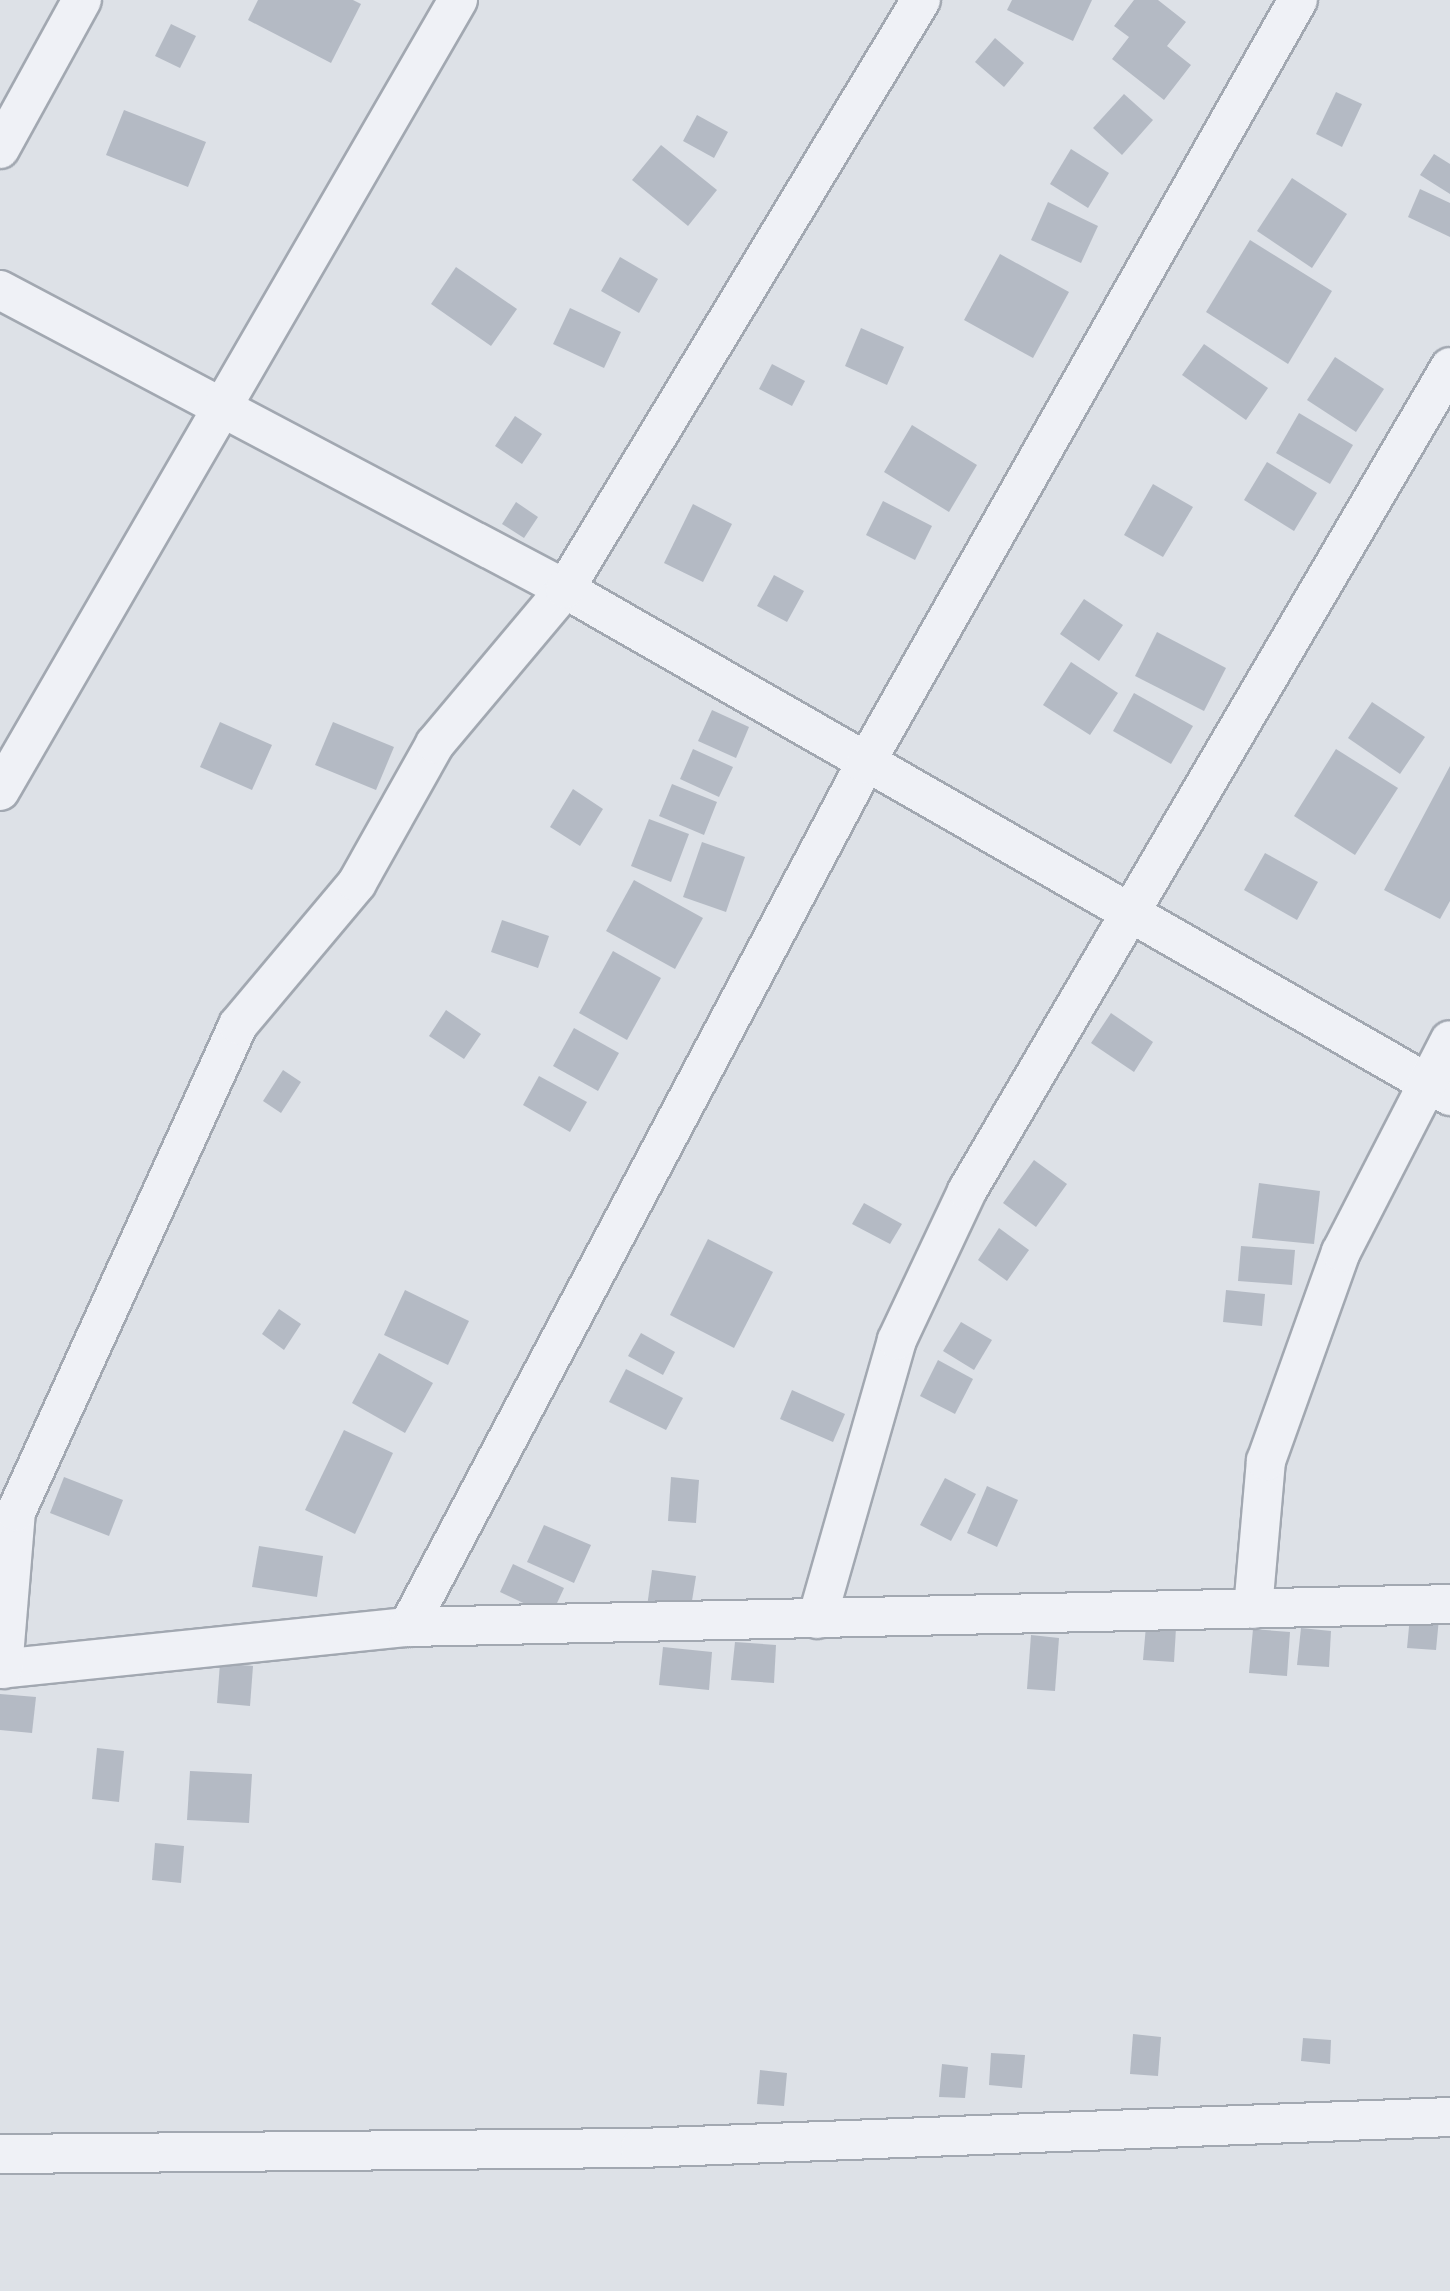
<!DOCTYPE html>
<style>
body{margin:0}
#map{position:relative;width:1450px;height:2291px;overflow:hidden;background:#dde1e7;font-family:Quicksand,sans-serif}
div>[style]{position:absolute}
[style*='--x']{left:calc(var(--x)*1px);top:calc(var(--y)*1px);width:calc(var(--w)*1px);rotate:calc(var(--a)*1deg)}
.building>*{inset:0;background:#b4bac4}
.roads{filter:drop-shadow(2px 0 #a2a8b1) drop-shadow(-2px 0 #a2a8b1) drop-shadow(0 2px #a2a8b1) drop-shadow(0 -2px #a2a8b1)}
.minor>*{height:38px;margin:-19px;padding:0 19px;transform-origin:19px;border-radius:19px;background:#eff1f6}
span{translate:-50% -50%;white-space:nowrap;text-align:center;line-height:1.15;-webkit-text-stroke:7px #ecf0f5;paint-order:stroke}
</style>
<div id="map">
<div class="building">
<div style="clip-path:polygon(258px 0,353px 0,361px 4px,331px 63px,248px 20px)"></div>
<div style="clip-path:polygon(1012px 0,1092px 0,1073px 41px,1007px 10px)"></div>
<div style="clip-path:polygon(1134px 0,1158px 0,1186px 22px,1167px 46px,1191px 65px,1164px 100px,1112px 59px,1129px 37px,1114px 26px)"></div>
<div style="clip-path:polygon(171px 24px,196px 36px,180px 68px,155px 56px)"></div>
<div style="clip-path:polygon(995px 38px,1024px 63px,1004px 87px,975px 62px)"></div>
<div style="clip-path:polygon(1336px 92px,1362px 104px,1342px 147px,1316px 134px)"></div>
<div style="clip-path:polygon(1124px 94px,1153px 120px,1122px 155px,1093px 128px)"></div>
<div style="clip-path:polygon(124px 110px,206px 142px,188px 187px,106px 155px)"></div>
<div style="clip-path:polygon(697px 115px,728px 132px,714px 158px,683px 141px)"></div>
<div style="clip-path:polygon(661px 145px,717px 190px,688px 226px,632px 180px)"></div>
<div style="clip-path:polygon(1071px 149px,1109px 173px,1088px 208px,1050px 184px)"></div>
<div style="clip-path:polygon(1434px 154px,1450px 164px,1450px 194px,1420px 175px)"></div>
<div style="clip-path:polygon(1292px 178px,1347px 214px,1312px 268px,1257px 231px)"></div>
<div style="clip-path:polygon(1420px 189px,1450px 203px,1450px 237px,1408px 217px)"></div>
<div style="clip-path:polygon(1048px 202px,1098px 226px,1081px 263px,1031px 240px)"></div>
<div style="clip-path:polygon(1250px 240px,1332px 291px,1288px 364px,1206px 312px)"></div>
<div style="clip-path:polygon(1000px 254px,1069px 292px,1033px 358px,964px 320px)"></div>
<div style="clip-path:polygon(620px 257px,658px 279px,639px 313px,601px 291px)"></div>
<div style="clip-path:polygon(456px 267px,517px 309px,491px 346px,431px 304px)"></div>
<div style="clip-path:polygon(570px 308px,621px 332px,604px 368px,553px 344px)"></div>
<div style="clip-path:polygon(861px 328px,904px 347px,887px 385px,845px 366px)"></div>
<div style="clip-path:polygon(1204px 344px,1268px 388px,1246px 420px,1182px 375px)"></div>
<div style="clip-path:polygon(1335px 357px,1384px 389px,1356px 432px,1307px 400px)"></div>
<div style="clip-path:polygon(772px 364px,805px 381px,792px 406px,759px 389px)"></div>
<div style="clip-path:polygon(1299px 413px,1353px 445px,1330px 484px,1276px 453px)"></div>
<div style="clip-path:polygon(515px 416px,542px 434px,522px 464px,495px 446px)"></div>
<div style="clip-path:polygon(912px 425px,977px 465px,949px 512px,884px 472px)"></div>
<div style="clip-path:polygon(1267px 462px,1317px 493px,1294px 531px,1244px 500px)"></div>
<div style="clip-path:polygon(1153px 484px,1193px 507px,1163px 557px,1124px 535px)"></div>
<div style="clip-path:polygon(883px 501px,932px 526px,915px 560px,866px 535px)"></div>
<div style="clip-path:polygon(516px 502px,538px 517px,524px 538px,502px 524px)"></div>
<div style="clip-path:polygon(693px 504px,732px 524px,703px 582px,664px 563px)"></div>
<div style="clip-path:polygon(774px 575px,804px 591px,787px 622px,757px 606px)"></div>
<div style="clip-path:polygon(1084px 599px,1123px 625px,1099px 661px,1060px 634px)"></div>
<div style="clip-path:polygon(1157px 632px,1226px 668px,1204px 711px,1135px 676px)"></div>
<div style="clip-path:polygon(1071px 662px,1118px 693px,1090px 735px,1043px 705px)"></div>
<div style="clip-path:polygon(1134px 693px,1193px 726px,1171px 764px,1113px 731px)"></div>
<div style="clip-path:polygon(1372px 702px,1425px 737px,1400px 774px,1348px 738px)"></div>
<div style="clip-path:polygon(712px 710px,749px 727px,736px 758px,698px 741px)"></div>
<div style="clip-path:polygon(220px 722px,272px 745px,252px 790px,200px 767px)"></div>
<div style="clip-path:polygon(333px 722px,394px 747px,376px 790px,315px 765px)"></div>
<div style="clip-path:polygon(693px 749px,733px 767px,719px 797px,680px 779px)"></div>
<div style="clip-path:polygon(1336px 749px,1398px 788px,1355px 855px,1294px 816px)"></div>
<div style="clip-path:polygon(1450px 766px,1450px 901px,1440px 919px,1384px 890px)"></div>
<div style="clip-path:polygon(672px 784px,717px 802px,704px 835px,659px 816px)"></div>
<div style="clip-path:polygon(573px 789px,603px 809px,580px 846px,550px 827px)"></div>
<div style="clip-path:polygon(649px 819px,689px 834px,671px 882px,631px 866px)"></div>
<div style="clip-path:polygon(702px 842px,745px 857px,726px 912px,683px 897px)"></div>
<div style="clip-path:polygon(1265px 853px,1318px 882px,1297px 920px,1244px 890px)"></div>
<div style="clip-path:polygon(634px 880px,703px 918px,675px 969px,606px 931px)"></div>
<div style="clip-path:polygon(502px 920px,549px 936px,538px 968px,491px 952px)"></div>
<div style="clip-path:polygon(613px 951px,661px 978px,627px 1040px,579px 1013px)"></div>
<div style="clip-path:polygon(446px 1010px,481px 1034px,464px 1059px,429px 1036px)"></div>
<div style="clip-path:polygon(1111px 1013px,1153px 1042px,1134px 1072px,1091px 1043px)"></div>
<div style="clip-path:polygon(574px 1028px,619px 1053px,598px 1091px,553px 1066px)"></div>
<div style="clip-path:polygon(283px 1070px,301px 1082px,281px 1113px,263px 1101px)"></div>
<div style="clip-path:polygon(539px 1076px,587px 1102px,570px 1132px,523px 1105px)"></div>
<div style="clip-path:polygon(1034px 1160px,1067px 1184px,1036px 1227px,1003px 1203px)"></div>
<div style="clip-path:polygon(1259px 1183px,1320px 1191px,1314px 1244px,1252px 1238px)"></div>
<div style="clip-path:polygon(864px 1203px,902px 1224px,890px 1244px,852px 1224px)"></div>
<div style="clip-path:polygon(999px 1228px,1029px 1250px,1007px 1281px,978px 1260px)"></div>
<div style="clip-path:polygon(708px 1239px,773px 1272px,734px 1348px,670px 1315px)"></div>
<div style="clip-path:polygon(1241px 1246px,1295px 1250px,1292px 1285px,1238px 1281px)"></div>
<div style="clip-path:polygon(405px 1290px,469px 1321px,448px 1365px,384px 1335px)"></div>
<div style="clip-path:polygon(1226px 1290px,1265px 1294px,1262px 1326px,1223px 1322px)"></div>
<div style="clip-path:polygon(279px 1309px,301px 1324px,284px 1350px,262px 1334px)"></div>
<div style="clip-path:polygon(961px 1322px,992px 1340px,974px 1370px,943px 1351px)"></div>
<div style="clip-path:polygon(641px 1333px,675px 1352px,663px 1375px,628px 1356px)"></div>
<div style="clip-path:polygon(379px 1353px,433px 1383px,405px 1433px,352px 1403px)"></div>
<div style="clip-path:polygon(938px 1360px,973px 1379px,955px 1414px,920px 1396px)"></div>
<div style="clip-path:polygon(626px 1369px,683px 1398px,666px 1430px,609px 1402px)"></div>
<div style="clip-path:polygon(792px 1390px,845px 1414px,833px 1442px,780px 1419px)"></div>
<div style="clip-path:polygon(344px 1430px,393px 1453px,355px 1534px,305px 1510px)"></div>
<div style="clip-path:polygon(64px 1477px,123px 1500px,109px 1536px,50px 1513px)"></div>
<div style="clip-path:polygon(671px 1477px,699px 1480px,696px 1523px,668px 1521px)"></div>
<div style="clip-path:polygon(945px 1478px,976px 1494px,951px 1541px,920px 1525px)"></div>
<div style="clip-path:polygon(987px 1486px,1018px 1500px,997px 1547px,967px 1533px)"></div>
<div style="clip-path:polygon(544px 1525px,591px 1545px,574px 1583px,527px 1562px)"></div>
<div style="clip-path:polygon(259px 1546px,323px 1556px,317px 1597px,252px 1587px)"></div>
<div style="clip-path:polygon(513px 1564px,564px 1588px,551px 1616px,500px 1592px)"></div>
<div style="clip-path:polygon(652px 1570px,696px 1576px,690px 1613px,647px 1607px)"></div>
<div style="clip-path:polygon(1410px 1616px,1439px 1618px,1436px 1650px,1407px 1648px)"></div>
<div style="clip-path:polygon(1146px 1626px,1176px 1628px,1174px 1662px,1143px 1660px)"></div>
<div style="clip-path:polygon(1301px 1628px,1331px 1631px,1329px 1667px,1297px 1665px)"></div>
<div style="clip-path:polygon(1253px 1629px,1290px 1632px,1287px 1676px,1249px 1673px)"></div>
<div style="clip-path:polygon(1031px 1635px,1059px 1638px,1055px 1691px,1027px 1689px)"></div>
<div style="clip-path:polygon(735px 1642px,776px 1645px,774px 1683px,731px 1680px)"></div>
<div style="clip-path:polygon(663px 1647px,712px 1652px,709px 1690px,659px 1685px)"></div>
<div style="clip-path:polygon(220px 1663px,253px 1666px,250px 1706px,217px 1703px)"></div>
<div style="clip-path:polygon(0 1694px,36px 1697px,32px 1733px,0 1730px)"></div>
<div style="clip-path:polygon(97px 1748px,124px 1751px,119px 1802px,92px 1799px)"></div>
<div style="clip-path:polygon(190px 1771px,252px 1774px,249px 1823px,187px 1820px)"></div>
<div style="clip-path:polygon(155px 1843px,184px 1846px,181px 1883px,152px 1880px)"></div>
<div style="clip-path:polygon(1133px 2034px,1161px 2037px,1158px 2076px,1130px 2074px)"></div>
<div style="clip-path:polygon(1303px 2038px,1331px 2040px,1330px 2064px,1301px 2061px)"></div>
<div style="clip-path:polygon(991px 2053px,1025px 2055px,1022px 2088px,989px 2085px)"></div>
<div style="clip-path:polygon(942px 2064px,968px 2067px,965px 2098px,939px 2097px)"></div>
<div style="clip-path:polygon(760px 2070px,787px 2073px,784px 2106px,757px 2104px)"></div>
</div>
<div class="roads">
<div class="minor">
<div style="--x:0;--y:149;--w:170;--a:-61.2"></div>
<div style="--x:0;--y:290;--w:639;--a:27.89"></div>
<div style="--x:565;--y:589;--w:1020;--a:29.81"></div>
<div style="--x:0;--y:791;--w:914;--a:-59.93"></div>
<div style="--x:1253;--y:1609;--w:149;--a:-85"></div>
<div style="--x:1266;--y:1461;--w:222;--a:-70.3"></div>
<div style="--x:1341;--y:1252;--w:238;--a:-62.8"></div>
<div style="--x:817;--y:1619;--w:290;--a:-74"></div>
<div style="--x:897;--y:1340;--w:165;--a:-64.8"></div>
<div style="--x:967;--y:1191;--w:955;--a:-59.62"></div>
<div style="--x:408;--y:1627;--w:977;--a:-62.1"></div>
<div style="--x:865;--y:764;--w:878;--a:-60.46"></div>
<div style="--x:0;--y:1669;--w:410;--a:-5.9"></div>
<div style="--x:408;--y:1627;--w:1042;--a:-1.26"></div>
<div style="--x:3;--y:1669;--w:158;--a:-85.3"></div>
<div style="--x:16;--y:1512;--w:535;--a:-65.49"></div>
<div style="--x:238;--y:1025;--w:185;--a:-50"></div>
<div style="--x:357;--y:883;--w:159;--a:-60.7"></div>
<div style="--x:435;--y:744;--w:202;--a:-50"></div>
<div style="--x:565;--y:589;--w:688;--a:-58.85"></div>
<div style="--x:0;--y:2154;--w:640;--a:-0.54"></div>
<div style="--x:640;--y:2148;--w:811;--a:-2.19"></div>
</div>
</div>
</div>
